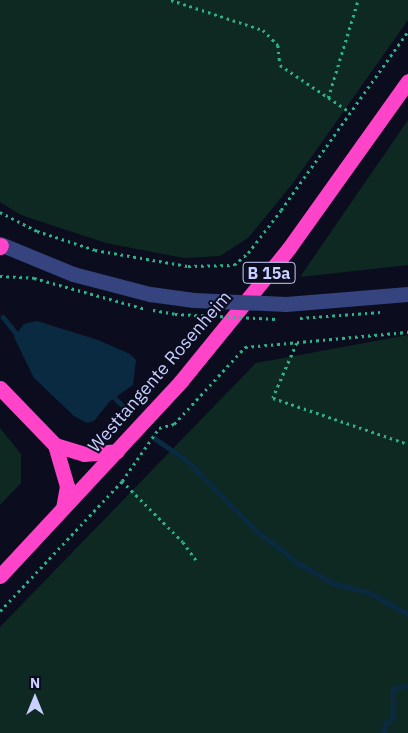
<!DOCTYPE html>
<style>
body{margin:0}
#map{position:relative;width:408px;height:733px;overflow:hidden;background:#0b0d1f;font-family:"IBM Plex Sans",sans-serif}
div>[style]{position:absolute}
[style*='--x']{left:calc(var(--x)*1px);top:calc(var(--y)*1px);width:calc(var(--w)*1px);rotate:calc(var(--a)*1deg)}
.green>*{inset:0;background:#0e2922}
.water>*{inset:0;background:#092a40}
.stream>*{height:4.5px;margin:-2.25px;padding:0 2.25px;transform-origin:2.25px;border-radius:2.25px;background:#092a40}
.path>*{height:2.5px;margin-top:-1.25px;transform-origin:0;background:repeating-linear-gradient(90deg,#29b38b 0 2.5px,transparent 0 6.5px)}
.minor>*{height:15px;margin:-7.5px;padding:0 7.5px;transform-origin:7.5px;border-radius:7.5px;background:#35437f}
.highway>*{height:15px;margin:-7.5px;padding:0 7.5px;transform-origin:7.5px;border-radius:7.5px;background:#ff44c9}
.path-bridge>*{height:2.5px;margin-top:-1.25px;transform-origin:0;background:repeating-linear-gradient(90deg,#29b38b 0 2.5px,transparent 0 6.5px)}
.minor-bridge>*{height:15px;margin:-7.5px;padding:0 7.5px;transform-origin:7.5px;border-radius:7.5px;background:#35437f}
span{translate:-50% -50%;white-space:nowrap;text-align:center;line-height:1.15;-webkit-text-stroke:4px #0b0d1f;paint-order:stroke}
.shield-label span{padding:1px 4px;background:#0b0d1f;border:1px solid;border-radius:4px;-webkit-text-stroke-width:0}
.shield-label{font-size:16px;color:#c9cfff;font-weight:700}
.street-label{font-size:18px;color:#c9cfff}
.north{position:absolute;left:10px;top:673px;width:50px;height:50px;-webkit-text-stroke:4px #0b0d1f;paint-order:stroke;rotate:0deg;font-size:14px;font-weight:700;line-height:20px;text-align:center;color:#c9cfff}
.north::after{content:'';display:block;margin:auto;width:18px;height:22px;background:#c9cfff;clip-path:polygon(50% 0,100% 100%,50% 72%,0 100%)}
</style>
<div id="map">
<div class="green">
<div style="clip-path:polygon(0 0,408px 0,408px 20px,293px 183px,248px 238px,220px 256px,184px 258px,106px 243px,21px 215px,0 202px)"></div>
<div style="clip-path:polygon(408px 120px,408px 265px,300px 277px)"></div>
<div style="clip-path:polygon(408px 335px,408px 733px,0 733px,0 627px,256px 363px)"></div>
<div style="clip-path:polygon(0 428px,21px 454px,21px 483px,0 505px)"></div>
</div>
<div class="water">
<div style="clip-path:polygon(37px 321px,98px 340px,130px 354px,136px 360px,133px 385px,110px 401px,94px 421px,87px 423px,74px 416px,34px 378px,14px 337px,24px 324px)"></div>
</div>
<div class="stream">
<div style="--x:3;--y:317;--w:26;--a:51"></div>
<div style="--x:112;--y:395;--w:16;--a:45"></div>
<div style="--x:153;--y:437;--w:44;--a:34.8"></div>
<div style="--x:189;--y:462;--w:97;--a:45.4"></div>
<div style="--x:257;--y:531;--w:52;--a:38"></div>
<div style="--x:298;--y:563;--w:40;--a:29.7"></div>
<div style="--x:333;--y:583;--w:38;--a:15"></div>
<div style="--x:370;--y:593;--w:43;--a:28.9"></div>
<div style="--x:384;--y:733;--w:9;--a:-84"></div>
<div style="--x:385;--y:724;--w:10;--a:-37"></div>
<div style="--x:393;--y:718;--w:29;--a:-90"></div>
<div style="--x:393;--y:689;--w:16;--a:-15"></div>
</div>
<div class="path">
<div style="--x:171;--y:0;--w:97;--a:18.1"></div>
<div style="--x:263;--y:30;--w:21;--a:45"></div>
<div style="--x:278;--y:45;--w:20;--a:84"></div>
<div style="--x:280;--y:65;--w:84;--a:33.9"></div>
<div style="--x:328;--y:98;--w:102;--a:-73"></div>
<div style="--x:0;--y:212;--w:42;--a:27.2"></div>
<div style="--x:37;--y:231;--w:61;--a:18.1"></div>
<div style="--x:95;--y:250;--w:94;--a:9.8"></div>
<div style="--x:188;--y:266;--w:46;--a:-1.2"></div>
<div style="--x:234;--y:265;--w:18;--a:-41"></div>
<div style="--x:248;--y:253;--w:54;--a:-52.5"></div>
<div style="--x:281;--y:210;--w:219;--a:-54.6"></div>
<div style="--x:0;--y:276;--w:34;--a:3"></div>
<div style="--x:34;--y:278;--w:116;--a:15.5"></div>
<div style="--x:153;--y:310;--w:22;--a:10"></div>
<div style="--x:300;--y:318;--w:81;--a:-4.2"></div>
<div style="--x:297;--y:343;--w:60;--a:113.6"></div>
<div style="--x:273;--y:398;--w:143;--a:18.8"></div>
<div style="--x:122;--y:481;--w:65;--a:-55.1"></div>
<div style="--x:159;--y:428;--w:16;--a:-15"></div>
<div style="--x:174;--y:424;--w:105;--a:-47.3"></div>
<div style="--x:245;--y:347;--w:164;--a:-5.3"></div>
<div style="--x:0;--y:611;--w:178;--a:-46.8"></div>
<div style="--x:122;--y:481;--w:86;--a:45"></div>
<div style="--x:183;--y:542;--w:24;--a:54"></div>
</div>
<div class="minor">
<div style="--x:0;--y:244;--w:79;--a:22.3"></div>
<div style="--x:73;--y:274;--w:80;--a:14.6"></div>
<div style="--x:150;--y:294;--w:44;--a:7.8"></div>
<div style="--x:286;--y:304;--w:122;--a:-4.7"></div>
</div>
<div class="highway">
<div style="--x:0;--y:247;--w:2;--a:-63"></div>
<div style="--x:0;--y:388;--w:79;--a:46"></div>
<div style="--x:55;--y:445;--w:30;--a:17"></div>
<div style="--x:84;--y:454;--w:33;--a:-5"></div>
<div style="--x:55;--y:445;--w:43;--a:73.7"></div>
<div style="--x:67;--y:486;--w:22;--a:100"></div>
<div style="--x:0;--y:576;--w:266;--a:-47.1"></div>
<div style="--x:181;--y:381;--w:171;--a:-50.9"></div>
<div style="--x:289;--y:248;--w:205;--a:-54.5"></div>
</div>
<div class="path-bridge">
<div style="--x:175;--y:314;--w:101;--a:2.8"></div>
</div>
<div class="minor-bridge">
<div style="--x:194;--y:300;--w:92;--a:2.5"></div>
</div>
<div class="shield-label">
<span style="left:269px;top:273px">B 15a</span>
</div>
<div class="street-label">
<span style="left:160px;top:372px;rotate:-49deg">Westtangente Rosenheim</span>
</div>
<div class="north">N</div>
</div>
